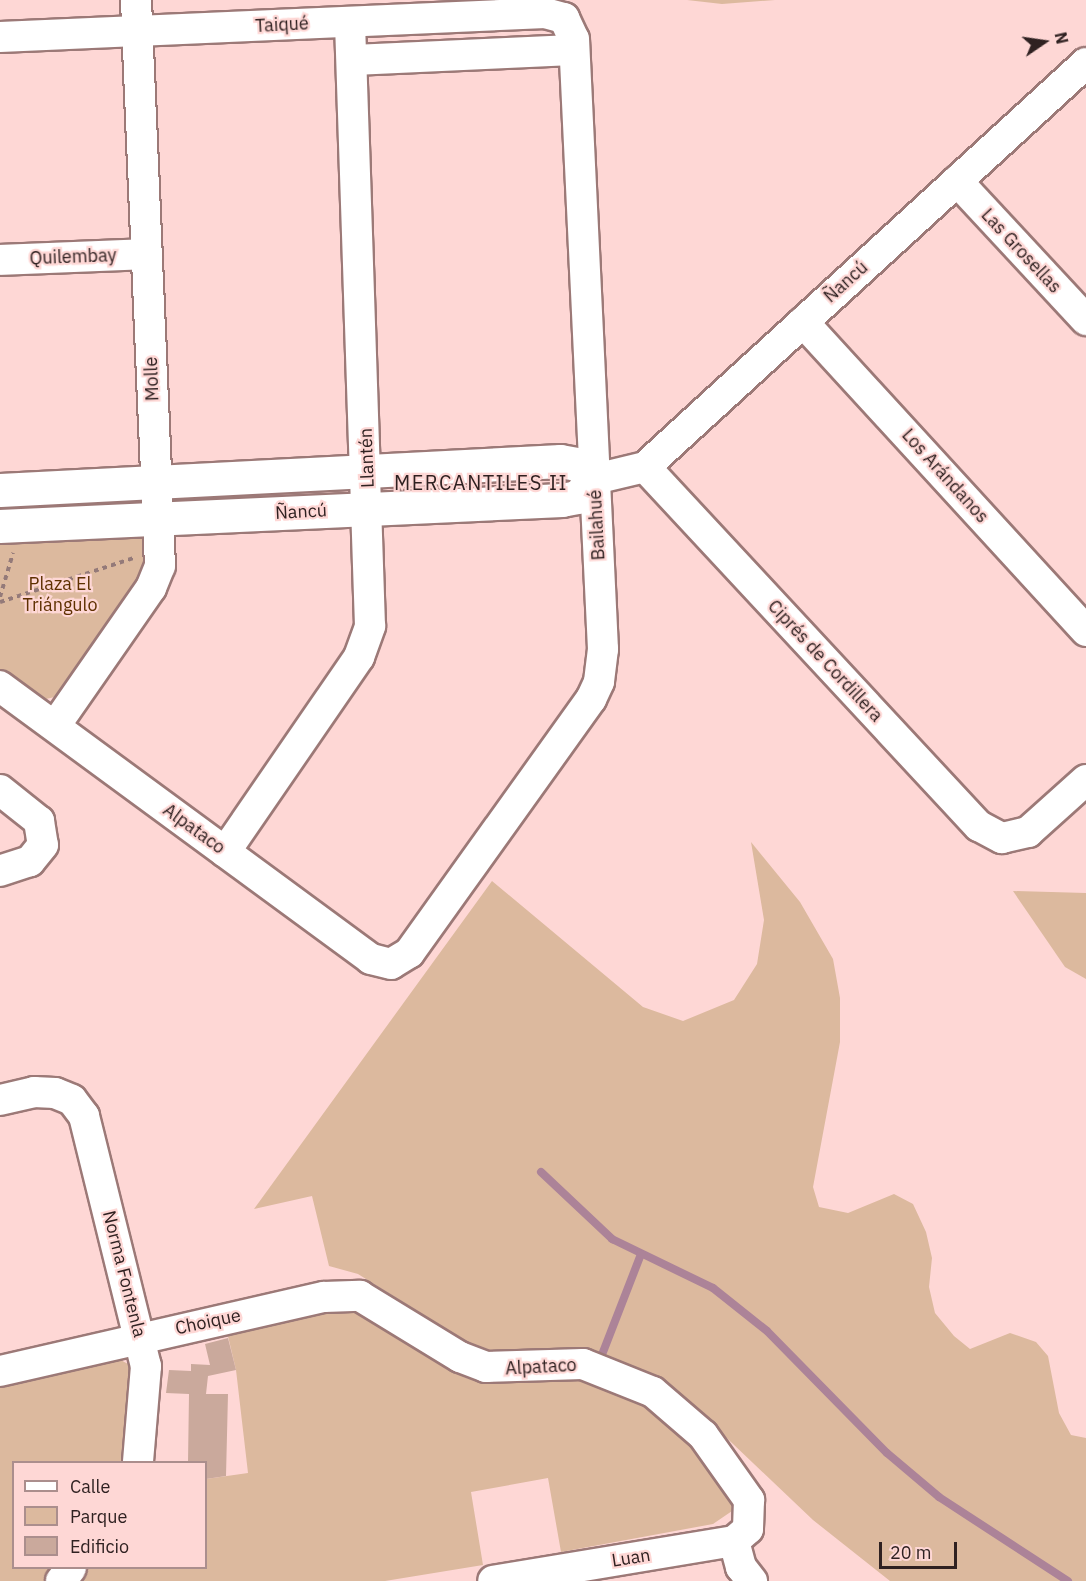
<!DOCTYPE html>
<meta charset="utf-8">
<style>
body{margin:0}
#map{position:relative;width:1086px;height:1581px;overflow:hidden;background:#fed7d5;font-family:"IBM Plex Sans",sans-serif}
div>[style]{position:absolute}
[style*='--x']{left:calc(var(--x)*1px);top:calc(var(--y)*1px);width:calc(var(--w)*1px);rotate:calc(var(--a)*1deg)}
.green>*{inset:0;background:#dcb99e}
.stream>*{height:8px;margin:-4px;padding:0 4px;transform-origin:4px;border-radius:4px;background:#ac8398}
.building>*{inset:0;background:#caa99c}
.path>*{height:4px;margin-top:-2px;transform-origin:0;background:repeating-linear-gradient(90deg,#947a79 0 4.5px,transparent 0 9px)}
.roads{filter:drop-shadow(2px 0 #9c7977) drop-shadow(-2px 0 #9c7977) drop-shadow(0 2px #9c7977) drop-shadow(0 -2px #9c7977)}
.street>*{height:30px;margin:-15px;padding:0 15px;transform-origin:15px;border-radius:15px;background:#fff}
.secondary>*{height:33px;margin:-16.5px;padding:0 16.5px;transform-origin:16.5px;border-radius:16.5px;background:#fff}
span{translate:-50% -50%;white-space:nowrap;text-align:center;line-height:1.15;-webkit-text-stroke:4.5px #fed7d5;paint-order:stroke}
.street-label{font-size:18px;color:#2f2121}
.park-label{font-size:18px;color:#5e3000}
.neighbourhood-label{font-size:20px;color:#2f2121;letter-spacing:1.5px}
.legend{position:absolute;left:12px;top:1461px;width:195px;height:108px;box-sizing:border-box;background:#fed7d5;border:2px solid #ab8e8d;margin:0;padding:8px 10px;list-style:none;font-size:18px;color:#2f2121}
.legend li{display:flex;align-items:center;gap:12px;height:30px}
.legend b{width:30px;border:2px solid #ab8e8d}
.north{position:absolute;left:1014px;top:12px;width:60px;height:60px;-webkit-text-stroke:4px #fed7d5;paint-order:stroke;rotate:77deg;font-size:16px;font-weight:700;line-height:24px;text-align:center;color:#2f2121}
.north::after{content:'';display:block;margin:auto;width:21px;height:27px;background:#2f2121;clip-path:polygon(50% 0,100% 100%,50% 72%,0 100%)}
.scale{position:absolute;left:879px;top:1542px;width:78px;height:27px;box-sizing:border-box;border:3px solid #2f2121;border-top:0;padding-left:8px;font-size:18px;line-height:21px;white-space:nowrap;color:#2f2121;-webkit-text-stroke:4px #fed7d5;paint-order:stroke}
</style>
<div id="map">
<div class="green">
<div style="clip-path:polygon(687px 0,775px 0,722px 4px)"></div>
<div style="clip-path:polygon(140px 535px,145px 539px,150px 568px,59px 696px,46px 699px,33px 696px,0 670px,0 539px)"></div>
<div style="clip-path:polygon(751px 842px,800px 902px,833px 959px,840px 998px,840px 1042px,813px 1187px,819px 1207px,848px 1213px,894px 1194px,913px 1204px,926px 1232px,932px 1258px,929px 1287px,935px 1313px,954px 1336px,970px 1349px,1010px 1333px,1036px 1342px,1048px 1356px,1059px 1413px,1071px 1435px,1086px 1438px,1086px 1581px,890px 1581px,813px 1520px,669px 1383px,587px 1351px,502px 1353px,471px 1345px,358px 1274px,329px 1266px,312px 1196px,254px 1209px,492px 881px,643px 1007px,683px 1021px,734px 1000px,757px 964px,764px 920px)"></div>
<div style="clip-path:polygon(1013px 891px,1086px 893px,1086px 979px,1065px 967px)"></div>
<div style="clip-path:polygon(334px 1309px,358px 1312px,466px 1378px,494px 1382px,577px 1378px,643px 1404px,663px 1417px,694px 1446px,733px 1502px,732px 1511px,713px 1524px,561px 1552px,548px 1478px,471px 1492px,483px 1565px,385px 1581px,76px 1581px,85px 1568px,206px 1568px,206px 1479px,248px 1473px,236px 1370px,227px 1332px)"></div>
<div style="clip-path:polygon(117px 1358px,128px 1364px,131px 1377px,128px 1462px,14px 1462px,14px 1568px,54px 1568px,44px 1581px,0 1581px,0 1384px)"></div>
</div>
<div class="stream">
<div style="--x:541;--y:1172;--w:98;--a:43.3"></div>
<div style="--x:612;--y:1239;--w:112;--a:25.9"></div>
<div style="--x:713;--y:1288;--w:69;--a:38.5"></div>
<div style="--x:767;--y:1331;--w:171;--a:45.5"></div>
<div style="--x:887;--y:1453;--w:68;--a:40.2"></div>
<div style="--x:939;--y:1497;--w:154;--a:33.1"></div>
<div style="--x:598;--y:1365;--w:119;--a:-68.8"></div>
</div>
<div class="building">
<div style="clip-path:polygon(228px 1338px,236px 1370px,208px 1376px,206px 1394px,228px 1394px,226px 1476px,206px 1479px,206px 1462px,188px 1462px,189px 1394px,166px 1393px,169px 1370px,191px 1371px,191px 1364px,210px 1365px,205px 1344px)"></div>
</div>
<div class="path">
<div style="--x:0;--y:597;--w:46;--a:-73.5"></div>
<div style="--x:0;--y:602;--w:141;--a:-18.2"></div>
</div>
<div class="roads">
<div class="street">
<div style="--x:0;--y:37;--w:546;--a:-2.52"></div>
<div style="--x:545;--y:13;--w:20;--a:15"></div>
<div style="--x:564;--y:18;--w:23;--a:65"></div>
<div style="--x:574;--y:39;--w:611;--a:87.28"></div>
<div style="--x:603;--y:649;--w:33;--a:97"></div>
<div style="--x:599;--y:682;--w:19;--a:115"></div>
<div style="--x:591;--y:699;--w:312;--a:125.6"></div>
<div style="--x:409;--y:953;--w:21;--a:149"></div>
<div style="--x:391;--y:964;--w:21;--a:-166"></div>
<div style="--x:371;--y:959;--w:461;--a:-143.7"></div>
<div style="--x:352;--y:60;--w:222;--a:-2.6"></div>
<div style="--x:957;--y:181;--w:190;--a:47.1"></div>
<div style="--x:0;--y:260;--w:147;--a:-2.3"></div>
<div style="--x:803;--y:322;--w:419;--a:47.5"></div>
<div style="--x:645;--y:467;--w:490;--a:47.1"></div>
<div style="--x:979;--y:826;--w:26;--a:28"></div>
<div style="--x:1002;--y:838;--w:27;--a:-13"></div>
<div style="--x:1028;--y:832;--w:78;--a:-41.9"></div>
<div style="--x:595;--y:479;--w:51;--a:-13.5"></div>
<div style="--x:645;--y:467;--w:598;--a:-42.49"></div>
<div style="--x:55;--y:726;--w:168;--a:-55.2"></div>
<div style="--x:151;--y:588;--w:24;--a:-68"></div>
<div style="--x:160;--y:566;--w:567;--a:-92.43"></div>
<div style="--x:0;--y:790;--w:50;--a:38.5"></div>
<div style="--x:39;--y:821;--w:24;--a:81"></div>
<div style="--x:43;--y:845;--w:21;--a:129"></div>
<div style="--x:30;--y:861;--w:32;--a:162"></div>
<div style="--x:225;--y:852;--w:237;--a:-55.5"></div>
<div style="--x:359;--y:657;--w:33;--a:-70"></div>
<div style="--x:370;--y:626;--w:604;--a:-91.9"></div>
<div style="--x:0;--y:1100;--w:35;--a:-13"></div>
<div style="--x:34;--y:1092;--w:21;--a:3"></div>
<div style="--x:55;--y:1093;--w:18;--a:22"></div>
<div style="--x:72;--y:1100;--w:20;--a:53"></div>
<div style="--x:84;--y:1116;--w:258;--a:76.1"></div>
<div style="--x:146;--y:1366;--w:96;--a:94.8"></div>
<div style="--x:0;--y:1371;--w:332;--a:-12.9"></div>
<div style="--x:324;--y:1297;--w:36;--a:-2"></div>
<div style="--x:360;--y:1296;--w:117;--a:31.4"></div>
<div style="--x:460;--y:1357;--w:28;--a:21"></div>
<div style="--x:486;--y:1367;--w:97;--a:-1.8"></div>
<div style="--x:583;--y:1364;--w:75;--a:21.8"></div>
<div style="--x:653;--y:1392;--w:66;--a:40.7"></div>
<div style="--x:703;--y:1435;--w:80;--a:54.7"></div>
<div style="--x:749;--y:1500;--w:29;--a:92"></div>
<div style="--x:748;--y:1529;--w:18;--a:139"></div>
<div style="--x:734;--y:1541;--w:244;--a:170.6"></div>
<div style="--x:734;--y:1541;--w:27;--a:75"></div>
<div style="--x:741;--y:1567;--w:18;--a:52"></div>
<div style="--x:61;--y:1581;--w:16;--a:-52"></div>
</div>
<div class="secondary">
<div style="--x:0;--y:490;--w:561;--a:-2.96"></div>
<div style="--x:560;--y:461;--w:17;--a:10"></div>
<div style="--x:577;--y:464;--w:23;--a:40"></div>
<div style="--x:595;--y:479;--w:25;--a:135"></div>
<div style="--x:577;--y:497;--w:15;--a:169"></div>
<div style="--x:562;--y:500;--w:563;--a:177.35"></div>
</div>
</div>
<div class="street-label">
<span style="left:282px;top:25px;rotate:-3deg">Taiqué</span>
<span style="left:1021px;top:251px;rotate:47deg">Las Grosellas</span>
<span style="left:73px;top:257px;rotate:-2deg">Quilembay</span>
<span style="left:846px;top:282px;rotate:-42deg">Ñancú</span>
<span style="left:152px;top:379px;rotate:-92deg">Molle</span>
<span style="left:367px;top:458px;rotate:-92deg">Llantén</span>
<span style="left:945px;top:476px;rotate:48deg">Los Arándanos</span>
<span style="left:301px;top:512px;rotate:-3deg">Ñancú</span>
<span style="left:597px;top:525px;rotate:-93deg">Bailahué</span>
<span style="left:825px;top:661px;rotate:47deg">Ciprés de Cordillera</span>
<span style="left:194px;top:829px;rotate:36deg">Alpataco</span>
<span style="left:124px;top:1274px;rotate:76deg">Norma Fontenla</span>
<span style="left:208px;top:1322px;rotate:-12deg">Choique</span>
<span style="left:541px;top:1367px;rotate:-3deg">Alpataco</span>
<span style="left:631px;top:1558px;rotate:-9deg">Luan</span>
</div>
<div class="park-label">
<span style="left:60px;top:595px">Plaza El<br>Triángulo</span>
</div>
<div class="neighbourhood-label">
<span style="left:481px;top:482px">MERCANTILES II</span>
</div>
<ul class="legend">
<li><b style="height:8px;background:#fff"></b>Calle</li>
<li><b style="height:16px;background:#dcb99e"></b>Parque</li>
<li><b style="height:16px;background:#caa99c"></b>Edificio</li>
</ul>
<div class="north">N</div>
<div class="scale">20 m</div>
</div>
